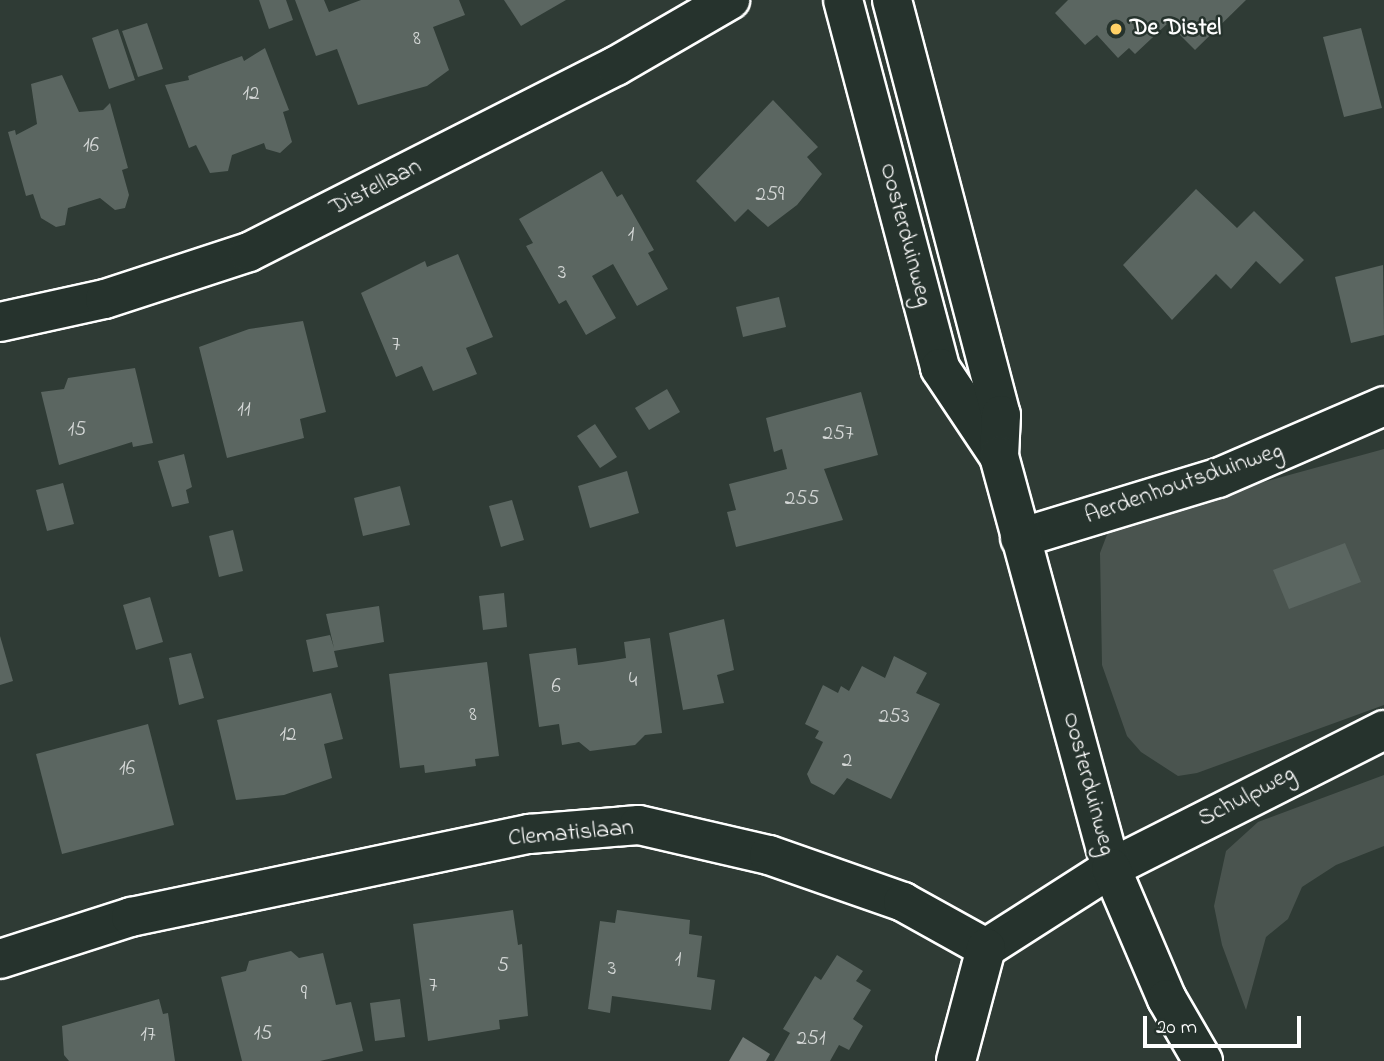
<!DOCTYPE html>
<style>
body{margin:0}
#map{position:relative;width:1384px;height:1061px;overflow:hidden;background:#2f3b35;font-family:"Indie Flower",sans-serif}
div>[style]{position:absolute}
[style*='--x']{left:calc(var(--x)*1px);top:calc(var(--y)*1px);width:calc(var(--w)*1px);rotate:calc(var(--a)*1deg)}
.green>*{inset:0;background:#4a544f}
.water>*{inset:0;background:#707975}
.building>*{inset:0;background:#5b6661}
.roads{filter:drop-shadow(2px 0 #fff) drop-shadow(-2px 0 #fff) drop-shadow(0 2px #fff) drop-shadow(0 -2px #fff)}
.minor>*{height:38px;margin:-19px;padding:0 19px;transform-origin:19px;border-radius:19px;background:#26332d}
.tertiary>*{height:38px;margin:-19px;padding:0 19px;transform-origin:19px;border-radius:19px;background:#26332d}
.dots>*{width:19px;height:19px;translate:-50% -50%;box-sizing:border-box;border:4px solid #26332d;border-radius:50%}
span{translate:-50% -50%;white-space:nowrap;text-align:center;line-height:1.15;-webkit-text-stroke:5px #26332d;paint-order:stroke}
.number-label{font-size:21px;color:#d6d9d8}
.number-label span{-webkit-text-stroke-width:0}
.poi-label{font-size:24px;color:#fff;font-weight:700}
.left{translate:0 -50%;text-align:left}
.street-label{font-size:24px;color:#fff}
.scale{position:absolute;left:1143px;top:1016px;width:158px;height:32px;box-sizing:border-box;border:4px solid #fff;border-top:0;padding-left:9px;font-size:21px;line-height:24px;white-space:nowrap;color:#fff;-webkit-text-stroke:5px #26332d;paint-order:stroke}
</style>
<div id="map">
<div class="green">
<div style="clip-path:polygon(1384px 449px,1384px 705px,1197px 773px,1178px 776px,1141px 752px,1127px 736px,1102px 665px,1100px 553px,1113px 519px,1196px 486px,1260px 483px)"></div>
<div style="clip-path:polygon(1384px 775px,1384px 846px,1336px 865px,1302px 887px,1288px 919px,1266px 937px,1246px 1010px,1222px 945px,1214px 906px,1226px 851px,1258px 822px)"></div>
</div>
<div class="water">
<div style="clip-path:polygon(743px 1037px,770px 1054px,766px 1061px,729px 1061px)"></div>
</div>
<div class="building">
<div style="clip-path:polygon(259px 0,286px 0,293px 20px,269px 29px)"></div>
<div style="clip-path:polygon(295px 0,324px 0,329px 12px,361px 0,459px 0,465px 15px,433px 27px,449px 70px,427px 86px,358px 105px,337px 49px,316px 56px)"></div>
<div style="clip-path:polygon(504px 0,566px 0,521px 26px)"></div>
<div style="clip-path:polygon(1068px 0,1246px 0,1195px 50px,1168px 23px,1135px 54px,1129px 48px,1118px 58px,1097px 35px,1085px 45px,1055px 13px)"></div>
<div style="clip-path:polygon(147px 23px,163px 69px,138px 77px,122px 31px)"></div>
<div style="clip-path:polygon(1361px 28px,1382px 108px,1344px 117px,1323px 37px)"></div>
<div style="clip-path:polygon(118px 29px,135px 80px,109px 89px,92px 38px)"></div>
<div style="clip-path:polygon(265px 48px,289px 110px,283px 112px,292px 142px,280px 153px,266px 149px,264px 143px,232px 155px,228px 171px,210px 173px,196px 145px,189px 148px,165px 85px,189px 80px,188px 76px,242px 56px,244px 61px)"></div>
<div style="clip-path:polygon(62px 75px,79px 112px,103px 110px,110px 103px,128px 168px,122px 170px,129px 195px,125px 208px,115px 210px,100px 198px,68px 208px,65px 225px,56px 227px,41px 218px,33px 194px,26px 196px,8px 132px,15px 130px,16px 135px,37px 124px,31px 84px)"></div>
<div style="clip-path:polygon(773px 100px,818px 147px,807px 157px,822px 174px,797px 205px,768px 227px,748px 209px,735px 222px,696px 181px)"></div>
<div style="clip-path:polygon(602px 171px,617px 197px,622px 194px,654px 250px,648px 253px,668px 289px,637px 306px,613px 264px,592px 276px,616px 318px,586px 335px,566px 300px,559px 304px,526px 246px,533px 243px,519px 219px)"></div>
<div style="clip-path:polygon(1196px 189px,1237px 228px,1254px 211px,1304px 260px,1280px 284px,1256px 261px,1231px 289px,1216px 274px,1172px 320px,1123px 265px)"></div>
<div style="clip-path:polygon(458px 254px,493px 337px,466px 348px,477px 374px,433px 391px,422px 366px,396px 377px,361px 293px,425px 261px,427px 267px)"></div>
<div style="clip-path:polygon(1383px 265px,1384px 335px,1351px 343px,1335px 277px)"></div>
<div style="clip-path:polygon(779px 297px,786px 327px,743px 337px,736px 307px)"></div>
<div style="clip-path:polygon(303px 321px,326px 412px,300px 419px,304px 438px,227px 458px,199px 347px,249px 329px)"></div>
<div style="clip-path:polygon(135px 368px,153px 443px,133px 447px,132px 442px,59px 465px,41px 392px,64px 389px,68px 378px)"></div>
<div style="clip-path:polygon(667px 389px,680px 412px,649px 430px,635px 408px)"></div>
<div style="clip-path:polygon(861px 392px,878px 455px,824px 469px,843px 520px,736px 547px,727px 512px,736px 510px,729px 484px,787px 469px,782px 449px,774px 452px,766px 418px)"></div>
<div style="clip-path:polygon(595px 424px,617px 457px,600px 468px,577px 436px)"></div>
<div style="clip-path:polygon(184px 454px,192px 487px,186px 490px,189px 503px,172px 507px,158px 461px)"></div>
<div style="clip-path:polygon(627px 471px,639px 513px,590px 528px,578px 486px)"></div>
<div style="clip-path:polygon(63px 483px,74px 524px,47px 531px,36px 490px)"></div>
<div style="clip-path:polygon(400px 486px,410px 525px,363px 536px,354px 498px)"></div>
<div style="clip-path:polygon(512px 500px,524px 540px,501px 547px,489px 506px)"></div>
<div style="clip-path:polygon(233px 530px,243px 571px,219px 577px,209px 536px)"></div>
<div style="clip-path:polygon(1345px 543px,1361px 582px,1289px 609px,1273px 570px)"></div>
<div style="clip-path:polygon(504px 593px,507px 627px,483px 630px,479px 596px)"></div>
<div style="clip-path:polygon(150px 597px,163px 642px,136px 650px,123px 605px)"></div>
<div style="clip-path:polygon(379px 606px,384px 642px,334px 651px,338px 667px,313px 672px,306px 640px,330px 635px,334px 648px,326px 614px)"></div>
<div style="clip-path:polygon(724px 619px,734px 670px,717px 675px,724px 703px,683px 710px,669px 633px)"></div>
<div style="clip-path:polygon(0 636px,13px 681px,0 685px)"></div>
<div style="clip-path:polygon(650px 638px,662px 733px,645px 735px,635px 745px,590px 751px,579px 742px,562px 745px,559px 724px,539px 727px,529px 654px,576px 648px,578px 665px,602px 662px,626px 658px,624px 642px)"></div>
<div style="clip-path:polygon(191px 653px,204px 698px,179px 705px,169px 658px)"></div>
<div style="clip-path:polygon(894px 656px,927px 673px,916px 693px,940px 704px,891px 799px,847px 778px,834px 795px,811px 783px,807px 774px,823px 742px,815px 738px,819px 731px,805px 724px,823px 685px,838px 693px,841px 686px,849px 691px,862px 666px,885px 678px)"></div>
<div style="clip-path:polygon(487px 662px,499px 756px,475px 759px,476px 766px,425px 773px,424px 765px,400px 768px,389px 674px)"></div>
<div style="clip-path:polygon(331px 693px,343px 739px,324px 744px,332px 778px,284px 795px,236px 800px,217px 720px)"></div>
<div style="clip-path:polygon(148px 724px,174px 825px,62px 854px,36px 754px)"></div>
<div style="clip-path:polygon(513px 910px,518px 945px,522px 944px,528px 1016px,499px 1020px,500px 1029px,428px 1041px,413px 924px)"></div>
<div style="clip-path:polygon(617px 910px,690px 920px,689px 934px,702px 936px,697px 977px,715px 980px,711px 1010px,612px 996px,610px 1013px,588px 1009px,600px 921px,615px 923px)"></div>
<div style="clip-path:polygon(291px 951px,299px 958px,323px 953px,336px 1005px,351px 1002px,363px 1051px,320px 1061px,242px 1061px,221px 977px,246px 971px,249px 961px)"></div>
<div style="clip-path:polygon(837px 955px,863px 971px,856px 981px,871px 990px,853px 1019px,863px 1026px,849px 1050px,839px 1045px,830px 1061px,774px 1061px,790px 1033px,783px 1029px,815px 976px,821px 980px)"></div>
<div style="clip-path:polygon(159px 999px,163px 1014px,168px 1013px,175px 1061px,69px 1061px,64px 1055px,62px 1026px)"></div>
<div style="clip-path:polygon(400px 999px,405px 1037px,375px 1041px,370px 1003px)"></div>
</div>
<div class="roads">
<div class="minor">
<div style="--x:0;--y:322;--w:107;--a:-12.4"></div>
<div style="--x:105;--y:299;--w:151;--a:-18.1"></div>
<div style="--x:249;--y:252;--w:411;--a:-26.9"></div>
<div style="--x:616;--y:66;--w:132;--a:-30.1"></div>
<div style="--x:1020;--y:538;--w:207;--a:-16.9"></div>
<div style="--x:1218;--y:478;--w:181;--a:-23.4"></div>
<div style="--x:986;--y:948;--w:148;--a:-32.6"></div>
<div style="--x:1111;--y:868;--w:306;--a:-26.8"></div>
<div style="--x:0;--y:959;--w:138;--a:-17.8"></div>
<div style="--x:131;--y:917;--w:407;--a:-11.8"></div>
<div style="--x:529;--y:834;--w:110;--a:-4.7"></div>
<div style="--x:639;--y:825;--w:133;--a:13"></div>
<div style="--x:769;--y:855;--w:142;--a:19.3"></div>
<div style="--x:903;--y:902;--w:95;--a:29"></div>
<div style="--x:956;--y:1061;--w:117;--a:-75.1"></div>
</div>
<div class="tertiary">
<div style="--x:843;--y:0;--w:381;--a:75.2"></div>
<div style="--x:940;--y:368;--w:106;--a:56.2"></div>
<div style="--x:892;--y:0;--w:429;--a:75.3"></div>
<div style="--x:1001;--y:415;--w:41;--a:92.8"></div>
<div style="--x:999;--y:456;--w:427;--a:74.8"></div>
<div style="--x:1111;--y:868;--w:142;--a:66.9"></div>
<div style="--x:1167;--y:999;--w:72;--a:59.9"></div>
</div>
</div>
<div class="dots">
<div style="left:1116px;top:29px;background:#ffd166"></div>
</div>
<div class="number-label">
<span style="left:417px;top:39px">8</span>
<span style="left:251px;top:94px">12</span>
<span style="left:91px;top:146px">16</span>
<span style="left:770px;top:195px">259</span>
<span style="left:631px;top:235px">1</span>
<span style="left:562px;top:273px">3</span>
<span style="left:396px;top:345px">7</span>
<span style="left:244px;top:410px">11</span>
<span style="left:77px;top:430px">15</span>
<span style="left:838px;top:434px">257</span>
<span style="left:802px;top:499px">255</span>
<span style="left:633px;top:681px">4</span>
<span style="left:556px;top:687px">6</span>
<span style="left:473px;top:715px">8</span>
<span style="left:894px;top:717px">253</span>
<span style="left:288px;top:735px">12</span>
<span style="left:847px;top:761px">2</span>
<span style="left:127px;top:769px">16</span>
<span style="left:678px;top:960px">1</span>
<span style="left:503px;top:966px">5</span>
<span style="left:612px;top:969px">3</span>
<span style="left:433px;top:986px">7</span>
<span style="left:304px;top:994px">9</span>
<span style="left:263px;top:1034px">15</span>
<span style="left:148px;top:1035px">17</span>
<span style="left:811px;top:1039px">251</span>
</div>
<div class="poi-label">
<span class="left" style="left:1130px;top:29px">De Distel</span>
</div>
<div class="street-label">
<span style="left:376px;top:188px;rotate:-27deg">Distellaan</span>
<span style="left:905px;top:235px;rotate:75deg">Oosterduinweg</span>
<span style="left:1184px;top:484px;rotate:-19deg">Aerdenhoutsduinweg</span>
<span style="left:1088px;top:784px;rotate:75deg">Oosterduinweg</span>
<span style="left:1247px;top:797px;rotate:-28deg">Schulpweg</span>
<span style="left:571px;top:834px;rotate:-5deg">Clematislaan</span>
</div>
<div class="scale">20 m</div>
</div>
